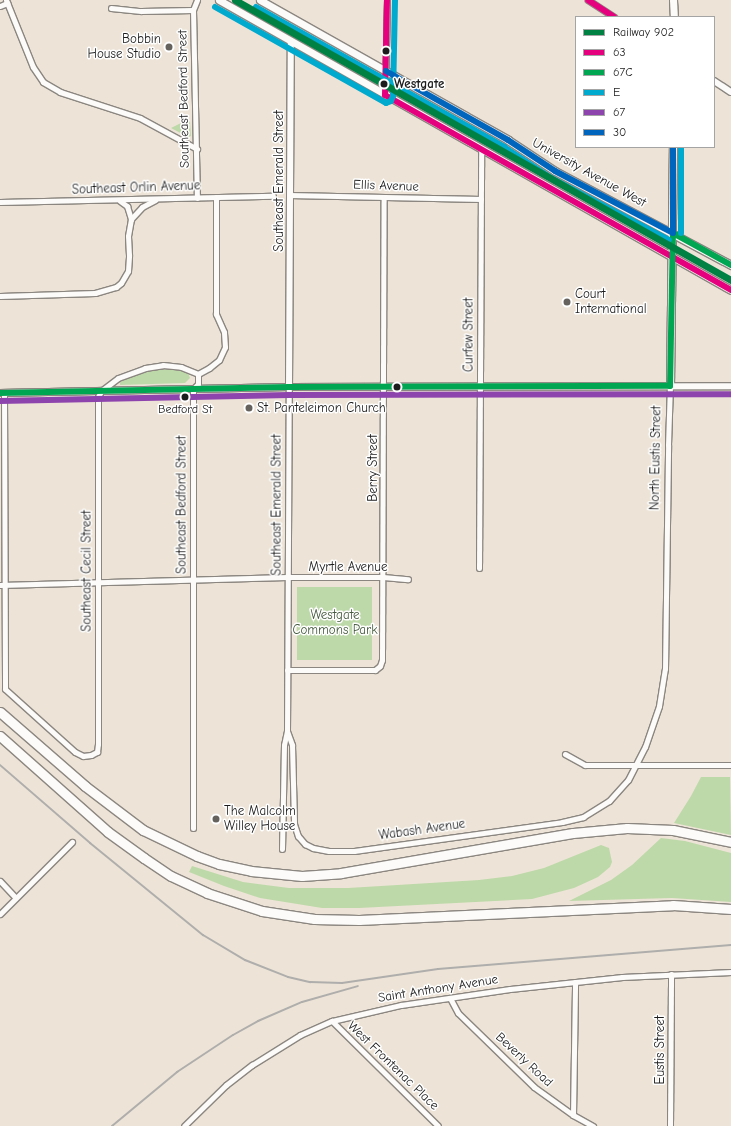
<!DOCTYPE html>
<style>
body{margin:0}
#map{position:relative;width:731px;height:1126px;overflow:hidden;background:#ede4d7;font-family:"Comic Neue",sans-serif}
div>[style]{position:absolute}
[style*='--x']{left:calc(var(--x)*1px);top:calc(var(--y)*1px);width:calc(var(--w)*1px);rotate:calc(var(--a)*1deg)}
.green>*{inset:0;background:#bed9a9}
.roads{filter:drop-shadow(1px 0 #8b8680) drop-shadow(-1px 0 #8b8680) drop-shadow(0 1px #8b8680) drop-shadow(0 -1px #8b8680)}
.minor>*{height:5px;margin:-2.5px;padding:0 2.5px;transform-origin:2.5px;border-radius:2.5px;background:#fcfbf9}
.tertiary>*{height:6px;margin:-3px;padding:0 3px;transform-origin:3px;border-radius:3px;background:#fcfbf9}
.secondary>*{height:7px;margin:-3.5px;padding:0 3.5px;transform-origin:3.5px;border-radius:3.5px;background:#fcfbf9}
.motorway>*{height:9px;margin:-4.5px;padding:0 4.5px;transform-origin:4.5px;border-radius:4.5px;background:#fcfbf9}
.rail>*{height:2px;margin:-1px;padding:0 1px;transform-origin:1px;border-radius:1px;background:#afaeac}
.bus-1>*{height:6px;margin:-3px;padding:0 3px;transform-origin:3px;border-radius:3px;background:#e5007d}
.bus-2>*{height:6px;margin:-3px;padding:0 3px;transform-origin:3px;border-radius:3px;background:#00a651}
.bus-3>*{height:6px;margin:-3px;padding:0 3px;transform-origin:3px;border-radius:3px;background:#00a9ce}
.bus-4>*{height:6px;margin:-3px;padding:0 3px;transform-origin:3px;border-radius:3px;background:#8e44ad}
.bus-5>*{height:6px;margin:-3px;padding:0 3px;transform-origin:3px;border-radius:3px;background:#0065bd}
.rail-1>*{height:7px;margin:-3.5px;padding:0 3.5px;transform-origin:3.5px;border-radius:3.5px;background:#008144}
.dots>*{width:11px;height:11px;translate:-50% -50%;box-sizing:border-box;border:2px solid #fff;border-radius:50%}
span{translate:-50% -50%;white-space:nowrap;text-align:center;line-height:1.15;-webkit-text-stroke:3px #fff;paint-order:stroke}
.bus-label{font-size:12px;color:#1c1c1c}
.poi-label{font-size:13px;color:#1c1c1c}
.right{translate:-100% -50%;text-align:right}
.left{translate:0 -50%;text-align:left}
.stop-label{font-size:13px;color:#1c1c1c;font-weight:700}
.street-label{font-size:13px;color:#1c1c1c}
.park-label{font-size:13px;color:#475b40}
.legend{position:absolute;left:575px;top:16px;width:140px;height:132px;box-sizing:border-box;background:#fff;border:1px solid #a4a4a4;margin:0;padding:5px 7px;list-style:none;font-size:12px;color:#1c1c1c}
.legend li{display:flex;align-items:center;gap:8px;height:20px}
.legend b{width:20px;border:1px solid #a4a4a4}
</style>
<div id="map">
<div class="green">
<div style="clip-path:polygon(187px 120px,190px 121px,191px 136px,188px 137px,171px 128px)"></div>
<div style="clip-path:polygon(160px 369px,182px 370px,188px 373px,190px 378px,185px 383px,120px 385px,120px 382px,128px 377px)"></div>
<div style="clip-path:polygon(297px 587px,372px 587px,372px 660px,297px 660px)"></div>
<div style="clip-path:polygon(701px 777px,730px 777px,731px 835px,674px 823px,691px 796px)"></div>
<div style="clip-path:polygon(661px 838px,685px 841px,731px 853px,731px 902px,672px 898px,569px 901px,611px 880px,632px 865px)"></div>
<div style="clip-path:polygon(601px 845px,609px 848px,612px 862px,610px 867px,598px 877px,574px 888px,532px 899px,359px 908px,322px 908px,260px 898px,224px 886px,189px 872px,192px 866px,243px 882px,289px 888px,348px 888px,479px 880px,512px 876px,544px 868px)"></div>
</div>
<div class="roads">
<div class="minor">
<div style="--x:6;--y:0;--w:72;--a:68.1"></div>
<div style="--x:33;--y:67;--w:18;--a:56"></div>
<div style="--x:43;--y:82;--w:20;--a:30"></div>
<div style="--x:60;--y:92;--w:84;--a:18"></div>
<div style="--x:140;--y:118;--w:65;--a:28.5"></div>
<div style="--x:197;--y:0;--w:11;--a:112"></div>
<div style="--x:193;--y:10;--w:188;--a:88.8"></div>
<div style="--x:588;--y:0;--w:31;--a:33"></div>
<div style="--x:0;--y:6;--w:8;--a:-23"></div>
<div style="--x:111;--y:8;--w:30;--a:6"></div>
<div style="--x:141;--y:11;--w:52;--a:-1.1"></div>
<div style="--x:385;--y:95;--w:95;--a:-88.8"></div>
<div style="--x:289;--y:195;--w:192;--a:1.2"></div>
<div style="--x:120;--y:201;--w:9;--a:36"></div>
<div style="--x:127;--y:206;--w:14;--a:73"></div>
<div style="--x:0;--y:202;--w:273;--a:-1.3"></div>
<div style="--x:0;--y:296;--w:95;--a:-1.8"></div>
<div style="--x:95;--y:293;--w:22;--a:-16"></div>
<div style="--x:116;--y:287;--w:6;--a:-39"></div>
<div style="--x:121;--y:283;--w:14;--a:-60"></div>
<div style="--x:128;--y:271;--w:16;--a:-86"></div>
<div style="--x:129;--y:255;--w:19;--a:-93"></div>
<div style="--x:128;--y:236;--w:17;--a:-80"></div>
<div style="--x:131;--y:219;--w:16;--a:-47"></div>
<div style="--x:142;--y:207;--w:15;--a:-28"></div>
<div style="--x:4;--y:393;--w:296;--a:89.8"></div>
<div style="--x:5;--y:689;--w:94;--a:42"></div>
<div style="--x:75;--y:752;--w:9;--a:27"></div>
<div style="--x:83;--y:756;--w:8;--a:-7"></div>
<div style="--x:91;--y:755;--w:7;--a:-27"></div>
<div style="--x:97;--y:752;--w:8;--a:-83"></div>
<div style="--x:98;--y:744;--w:347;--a:-90"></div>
<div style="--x:98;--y:397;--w:7;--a:-63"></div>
<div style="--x:101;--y:391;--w:21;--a:-37"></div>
<div style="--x:118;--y:378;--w:29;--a:-20"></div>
<div style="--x:145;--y:368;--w:18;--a:-9"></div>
<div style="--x:163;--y:365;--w:18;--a:6"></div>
<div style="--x:181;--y:367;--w:18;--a:22"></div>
<div style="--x:479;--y:568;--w:419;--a:-89.7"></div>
<div style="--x:0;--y:585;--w:287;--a:-1.6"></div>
<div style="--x:287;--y:577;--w:96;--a:0"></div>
<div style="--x:383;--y:577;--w:25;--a:5"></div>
<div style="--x:287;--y:670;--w:88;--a:0"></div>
<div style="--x:375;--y:670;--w:6;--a:-39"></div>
<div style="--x:380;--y:666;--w:6;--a:-72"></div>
<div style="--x:382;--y:660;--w:463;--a:-89.8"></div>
<div style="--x:287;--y:731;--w:15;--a:70"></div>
<div style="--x:292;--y:745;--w:79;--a:88.5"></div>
<div style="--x:294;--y:824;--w:13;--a:72"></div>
<div style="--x:298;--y:836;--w:11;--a:49"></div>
<div style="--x:305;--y:844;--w:9;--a:27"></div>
<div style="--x:313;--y:848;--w:16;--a:11"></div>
<div style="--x:329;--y:851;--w:25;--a:0"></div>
<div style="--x:354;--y:851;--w:210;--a:-7.9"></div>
<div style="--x:562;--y:822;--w:22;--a:-13"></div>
<div style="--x:583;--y:817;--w:31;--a:-32"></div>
<div style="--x:609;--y:801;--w:28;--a:-48"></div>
<div style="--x:628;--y:780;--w:37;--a:-63"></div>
<div style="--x:645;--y:747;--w:43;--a:-71.1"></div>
<div style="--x:659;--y:706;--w:37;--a:-81"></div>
<div style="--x:665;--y:669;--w:224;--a:-89.2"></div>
<div style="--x:668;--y:445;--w:59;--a:-88.1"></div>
<div style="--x:565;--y:754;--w:23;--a:29"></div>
<div style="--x:585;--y:765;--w:146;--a:0"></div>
<div style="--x:193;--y:828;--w:439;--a:-90"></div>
<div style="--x:193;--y:389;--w:7;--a:-45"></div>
<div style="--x:198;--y:384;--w:10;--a:-90"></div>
<div style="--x:198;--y:374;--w:13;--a:-29"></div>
<div style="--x:209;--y:368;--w:13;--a:-39"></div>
<div style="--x:219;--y:360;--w:14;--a:-65"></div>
<div style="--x:225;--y:347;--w:15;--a:-94"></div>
<div style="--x:224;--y:332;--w:20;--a:-114"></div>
<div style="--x:216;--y:314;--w:117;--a:-90"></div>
<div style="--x:282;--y:849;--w:104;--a:-88.9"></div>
<div style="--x:284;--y:745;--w:14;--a:-78"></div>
<div style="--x:287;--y:731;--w:344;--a:-89.7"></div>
<div style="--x:0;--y:881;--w:23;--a:47"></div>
<div style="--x:0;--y:914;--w:102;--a:-45"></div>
<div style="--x:450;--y:998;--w:17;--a:62"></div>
<div style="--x:458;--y:1013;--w:106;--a:44.2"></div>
<div style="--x:534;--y:1087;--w:48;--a:35.7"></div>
<div style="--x:573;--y:1115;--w:23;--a:29"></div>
<div style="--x:332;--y:1021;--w:149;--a:44.7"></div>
<div style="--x:573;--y:1115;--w:133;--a:-89.1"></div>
<div style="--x:184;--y:1126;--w:59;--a:-44.3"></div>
<div style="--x:226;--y:1085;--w:33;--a:-38"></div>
<div style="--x:252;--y:1065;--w:57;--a:-32"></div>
<div style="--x:300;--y:1035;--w:35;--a:-24"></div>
<div style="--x:332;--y:1021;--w:71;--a:-13.1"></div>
<div style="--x:401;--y:1005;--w:110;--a:-8.4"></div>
<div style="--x:510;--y:989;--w:113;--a:-6.1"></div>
<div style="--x:622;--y:977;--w:109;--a:-2.6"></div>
<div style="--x:670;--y:1126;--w:152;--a:-89.6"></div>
</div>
<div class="tertiary">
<div style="--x:714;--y:81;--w:20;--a:33"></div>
<div style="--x:289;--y:387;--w:346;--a:-89.7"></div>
<div style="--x:0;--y:393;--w:289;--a:-1.2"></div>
<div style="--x:289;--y:387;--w:442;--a:-0.1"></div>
</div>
<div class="secondary">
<div style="--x:219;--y:0;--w:588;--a:29.53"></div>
<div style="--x:260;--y:0;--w:285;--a:29.4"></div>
<div style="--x:508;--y:140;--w:56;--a:33.4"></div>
<div style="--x:555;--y:171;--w:200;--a:28.1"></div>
<div style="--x:673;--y:0;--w:17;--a:87"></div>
<div style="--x:670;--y:386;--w:239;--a:-89.3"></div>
</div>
<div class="motorway">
<div style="--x:0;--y:712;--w:113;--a:41"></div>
<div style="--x:85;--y:786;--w:73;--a:37.2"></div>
<div style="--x:143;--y:830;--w:60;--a:25.7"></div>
<div style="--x:197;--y:856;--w:23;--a:20"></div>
<div style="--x:219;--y:864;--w:33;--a:12"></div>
<div style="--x:251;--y:871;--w:51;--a:5.6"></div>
<div style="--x:302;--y:876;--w:39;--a:-4"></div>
<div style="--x:341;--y:873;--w:235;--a:-9.8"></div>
<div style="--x:573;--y:833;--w:54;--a:-5.3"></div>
<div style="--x:627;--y:828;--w:46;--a:2.5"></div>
<div style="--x:673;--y:830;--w:59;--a:11.7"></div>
<div style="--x:0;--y:736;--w:144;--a:41.6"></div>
<div style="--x:108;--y:832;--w:44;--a:35.8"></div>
<div style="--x:144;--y:858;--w:32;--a:34"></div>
<div style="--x:171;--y:876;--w:40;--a:25"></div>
<div style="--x:207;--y:893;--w:58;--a:18.1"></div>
<div style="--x:262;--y:911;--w:53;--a:8.7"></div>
<div style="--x:314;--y:919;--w:45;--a:1.3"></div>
<div style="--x:359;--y:920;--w:314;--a:-2.7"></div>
<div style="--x:673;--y:905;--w:58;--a:3.9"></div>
</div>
</div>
<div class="rail">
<div style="--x:0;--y:765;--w:119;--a:40.9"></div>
<div style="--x:90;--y:843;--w:146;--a:39.2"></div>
<div style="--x:203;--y:935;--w:49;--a:30.8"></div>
<div style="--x:245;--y:960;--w:46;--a:21.6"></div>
<div style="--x:288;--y:977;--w:23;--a:13"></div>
<div style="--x:310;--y:982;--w:32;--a:2"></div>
<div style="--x:342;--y:983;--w:97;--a:-8.3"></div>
<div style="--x:438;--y:969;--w:294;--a:-4.7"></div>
<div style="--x:112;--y:1126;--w:85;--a:-39.7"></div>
<div style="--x:177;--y:1072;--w:67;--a:-33.5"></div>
<div style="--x:233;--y:1035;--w:29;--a:-29"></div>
<div style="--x:258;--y:1021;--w:48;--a:-23.4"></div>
<div style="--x:302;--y:1002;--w:58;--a:-15.9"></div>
</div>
<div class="bus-1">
<div style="--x:588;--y:0;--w:31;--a:33"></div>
<div style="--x:385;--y:95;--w:397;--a:29.4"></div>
<div style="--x:385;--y:95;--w:95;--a:-88.8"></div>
</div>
<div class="bus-2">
<div style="--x:0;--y:393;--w:289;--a:-1.2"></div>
<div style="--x:289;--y:387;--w:381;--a:-0.2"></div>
<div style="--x:670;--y:386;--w:153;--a:-88.9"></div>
<div style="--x:673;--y:233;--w:66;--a:28.9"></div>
</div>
<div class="bus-3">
<div style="--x:215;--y:7;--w:196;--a:29.3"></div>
<div style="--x:386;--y:103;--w:5;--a:-22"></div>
<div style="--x:391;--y:101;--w:5;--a:-68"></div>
<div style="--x:393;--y:96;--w:96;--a:-88.8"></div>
<div style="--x:256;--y:7;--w:285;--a:29.4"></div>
<div style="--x:504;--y:147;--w:56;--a:33.4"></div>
<div style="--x:551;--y:178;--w:133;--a:27.7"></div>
<div style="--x:681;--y:147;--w:86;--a:90"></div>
</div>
<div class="bus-4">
<div style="--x:0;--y:401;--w:289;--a:-1.2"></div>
<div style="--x:289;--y:395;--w:442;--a:-0.1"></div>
</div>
<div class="bus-5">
<div style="--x:386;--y:71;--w:140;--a:29.5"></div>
<div style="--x:508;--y:140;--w:56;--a:33.4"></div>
<div style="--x:555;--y:171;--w:133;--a:27.7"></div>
<div style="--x:673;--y:147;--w:86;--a:90"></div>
</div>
<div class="rail-1">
<div style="--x:235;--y:0;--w:570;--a:29.45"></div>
</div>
<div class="dots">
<div style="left:169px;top:47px;background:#65625d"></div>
<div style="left:386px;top:51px;background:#1c1c1c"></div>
<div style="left:384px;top:84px;background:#1c1c1c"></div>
<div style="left:567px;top:302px;background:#65625d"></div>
<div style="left:397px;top:387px;background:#1c1c1c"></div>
<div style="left:185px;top:397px;background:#1c1c1c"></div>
<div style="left:249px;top:408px;background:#65625d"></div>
<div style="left:216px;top:819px;background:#65625d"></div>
</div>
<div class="bus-label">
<span style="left:185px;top:410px">Bedford St</span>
</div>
<div class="poi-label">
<span class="right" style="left:161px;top:47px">Bobbin<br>House Studio</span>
<span class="left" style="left:575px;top:302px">Court<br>International</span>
<span class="left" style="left:257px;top:408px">St. Panteleimon Church</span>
<span class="left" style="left:224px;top:819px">The Malcolm<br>Willey House</span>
</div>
<div class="stop-label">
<span class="left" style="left:394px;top:84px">Westgate</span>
</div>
<div class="street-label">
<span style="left:184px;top:99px;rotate:-91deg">Southeast Bedford Street</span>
<span style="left:589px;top:173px;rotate:29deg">University Avenue West</span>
<span style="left:279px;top:181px;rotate:-90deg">Southeast Emerald Street</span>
<span style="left:386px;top:186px;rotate:2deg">Ellis Avenue</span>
<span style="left:136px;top:188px;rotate:-2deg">Southeast Orlin Avenue</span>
<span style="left:469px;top:335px;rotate:-90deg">Curfew Street</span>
<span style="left:656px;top:458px;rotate:-89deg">North Eustis Street</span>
<span style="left:373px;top:468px;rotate:-90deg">Berry Street</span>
<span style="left:182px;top:505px;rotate:-90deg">Southeast Bedford Street</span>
<span style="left:277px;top:505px;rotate:-90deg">Southeast Emerald Street</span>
<span style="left:348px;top:567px">Myrtle Avenue</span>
<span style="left:87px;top:571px;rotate:-90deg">Southeast Cecil Street</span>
<span style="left:422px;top:830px;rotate:-8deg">Wabash Avenue</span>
<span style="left:438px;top:989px;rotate:-9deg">Saint Anthony Avenue</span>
<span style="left:660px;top:1050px;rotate:-90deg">Eustis Street</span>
<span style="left:524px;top:1060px;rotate:43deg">Beverly Road</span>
<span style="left:393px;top:1066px;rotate:44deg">West Frontenac Place</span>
</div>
<div class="park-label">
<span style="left:335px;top:623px">Westgate<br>Commons Park</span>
</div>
<ul class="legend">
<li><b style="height:5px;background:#008144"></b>Railway 902</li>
<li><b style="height:5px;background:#e5007d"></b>63</li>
<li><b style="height:5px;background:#00a651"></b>67C</li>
<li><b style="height:5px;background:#00a9ce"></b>E</li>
<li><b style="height:5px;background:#8e44ad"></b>67</li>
<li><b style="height:5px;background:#0065bd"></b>30</li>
</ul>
</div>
